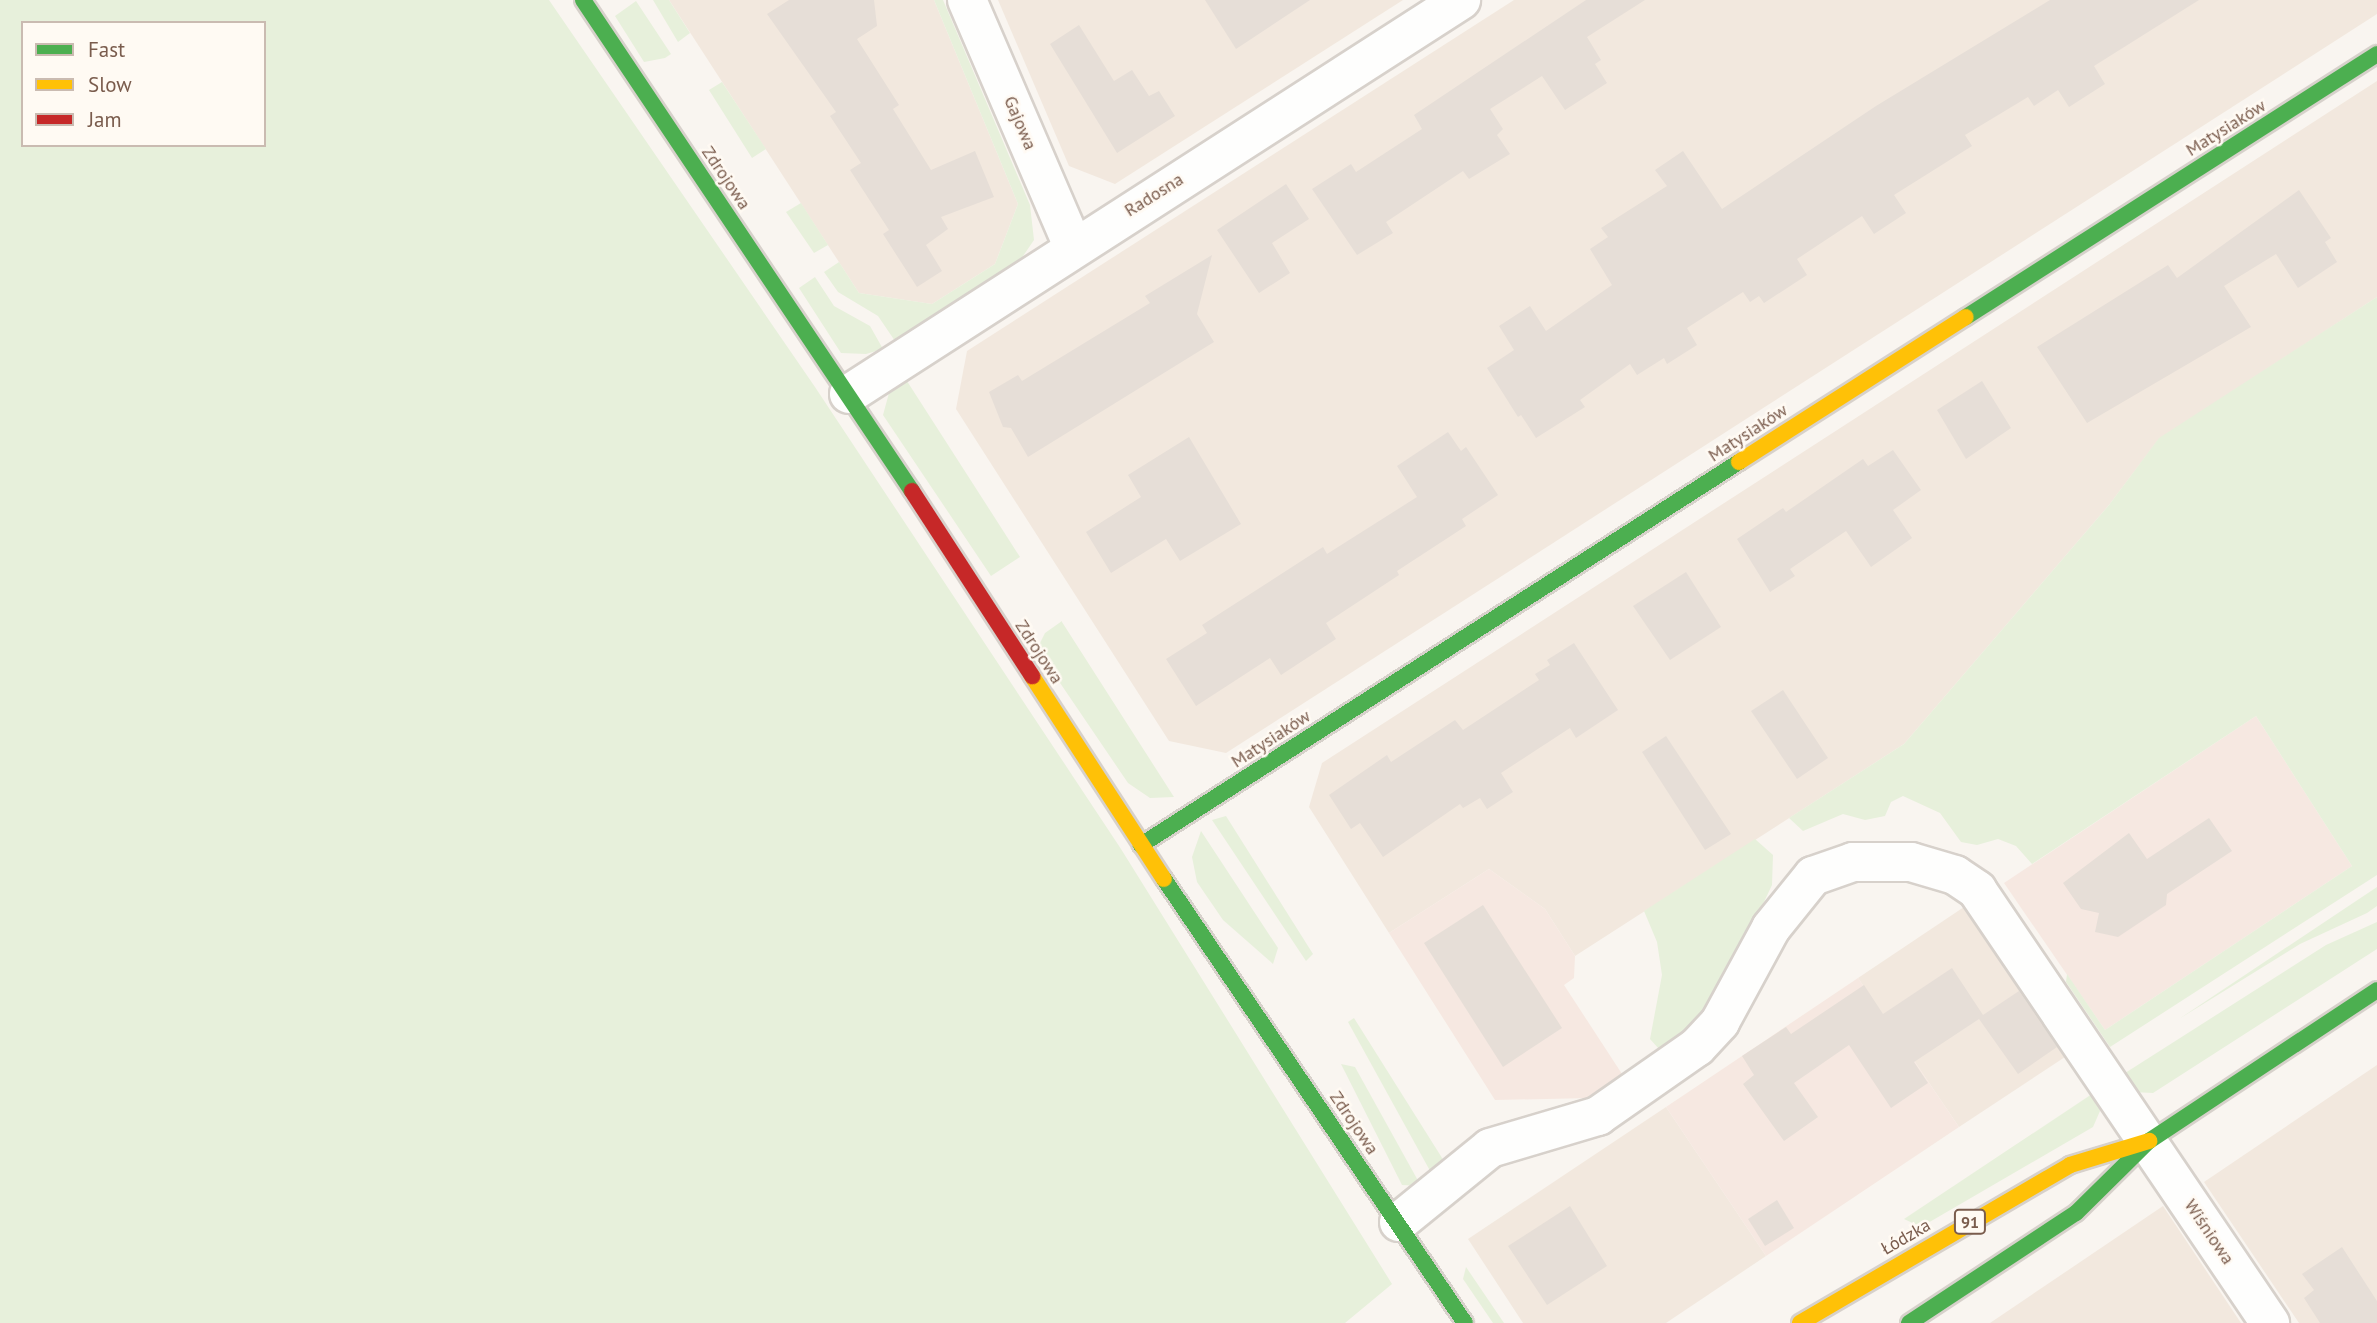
<!DOCTYPE html>
<meta charset="utf-8">
<style>
body{margin:0}
#map{position:relative;width:2377px;height:1323px;overflow:hidden;background:#f9f5f0;font-family:"PT Sans",sans-serif}
div>[style]{position:absolute}
[style*='--x']{left:calc(var(--x)*1px);top:calc(var(--y)*1px);width:calc(var(--w)*1px);rotate:calc(var(--a)*1deg)}
.residential>*{inset:0;background:#f2e8de}
.commercial>*{inset:0;background:#f6e8e1}
.green>*{inset:0;background:#e7f0db}
.building>*{inset:0;background:#e6ded7}
.roads{filter:drop-shadow(2px 0 #d7d1cb) drop-shadow(-2px 0 #d7d1cb) drop-shadow(0 2px #d7d1cb) drop-shadow(0 -2px #d7d1cb)}
.street>*{height:38px;margin:-19px;padding:0 19px;transform-origin:19px;border-radius:19px;background:#fefefd}
.fast>*{height:16px;margin:-8px;padding:0 8px;transform-origin:8px;border-radius:8px;background:#4caf50}
.slow>*{height:16px;margin:-8px;padding:0 8px;transform-origin:8px;border-radius:8px;background:#ffc107}
.jam>*{height:16px;margin:-8px;padding:0 8px;transform-origin:8px;border-radius:8px;background:#c62828}
span{translate:-50% -50%;white-space:nowrap;text-align:center;line-height:1.15;-webkit-text-stroke:5px #fffaf3;paint-order:stroke}
.shield-label span{padding:2px 5px;background:#fffaf3;border:2px solid;border-radius:5px;-webkit-text-stroke-width:0}
.shield-label{font-size:16px;color:#7a5c4d;font-weight:700}
.street-label{font-size:18px;color:#7a5c4d}
.legend{position:absolute;left:21px;top:21px;width:245px;height:126px;box-sizing:border-box;background:#fffaf3;border:2px solid #cabbb1;margin:0;padding:9px 12px;list-style:none;font-size:21px;color:#7a5c4d}
.legend li{display:flex;align-items:center;gap:14px;height:35px}
.legend b{width:35px;border:2px solid #cabbb1}
</style>
<div id="map">
<div class="residential">
<div style="clip-path:polygon(669px 0,934px 0,1018px 204px,995px 264px,932px 304px,859px 293px)"></div>
<div style="clip-path:polygon(998px 0,1403px 0,1115px 184px,1069px 166px)"></div>
<div style="clip-path:polygon(1514px 0,2377px 0,2377px 14px,1226px 753px,1169px 741px,956px 409px,967px 351px)"></div>
<div style="clip-path:polygon(2377px 81px,2377px 297px,2158px 440px,2109px 505px,1904px 744px,1575px 956px,1545px 909px,1489px 869px,1389px 933px,1309px 807px,1322px 763px)"></div>
<div style="clip-path:polygon(1964px 907px,2065px 1057px,1959px 1127px,1858px 978px)"></div>
<div style="clip-path:polygon(2377px 1065px,2377px 1323px,2299px 1323px,2204px 1182px)"></div>
<div style="clip-path:polygon(1666px 1107px,1766px 1256px,1666px 1323px,1523px 1323px,1468px 1239px)"></div>
<div style="clip-path:polygon(2163px 1206px,2241px 1323px,1990px 1323px)"></div>
</div>
<div class="commercial">
<div style="clip-path:polygon(2256px 716px,2352px 866px,2105px 1030px,2004px 883px)"></div>
<div style="clip-path:polygon(1489px 869px,1545px 909px,1575px 956px,1574px 978px,1564px 985px,1624px 1077px,1591px 1098px,1495px 1100px,1389px 933px)"></div>
<div style="clip-path:polygon(1858px 978px,1959px 1127px,1766px 1256px,1666px 1107px)"></div>
</div>
<div class="green">
<div style="clip-path:polygon(evenodd,0 0,549px 0,815px 387px,1121px 849px,1392px 1284px,1345px 1323px,0 1323px,0 0,23px 23px,264px 23px,264px 145px,23px 145px,23px 23px)"></div>
<div style="clip-path:polygon(653px 0,669px 0,690px 33px,678px 42px)"></div>
<div style="clip-path:polygon(934px 0,943px 0,1030px 205px,1034px 240px,1021px 259px,895px 341px,878px 316px,838px 292px,824px 272px,839px 262px,859px 293px,932px 304px,995px 264px,1018px 204px)"></div>
<div style="clip-path:polygon(636px 1px,671px 54px,665px 58px,644px 62px,615px 16px)"></div>
<div style="clip-path:polygon(722px 82px,766px 149px,752px 158px,709px 90px)"></div>
<div style="clip-path:polygon(801px 203px,828px 245px,814px 253px,786px 212px)"></div>
<div style="clip-path:polygon(815px 277px,834px 306px,870px 326px,883px 349px,866px 354px,841px 353px,799px 288px)"></div>
<div style="clip-path:polygon(2377px 297px,2377px 875px,2110px 1047px,2066px 982px,2067px 974px,2105px 1030px,2352px 866px,2256px 716px,2032px 864px,2016px 846px,1998px 839px,1977px 845px,1961px 842px,1940px 813px,1903px 796px,1891px 802px,1885px 816px,1865px 820px,1843px 814px,1803px 831px,1789px 818px,1904px 744px,2109px 505px,2159px 438px)"></div>
<div style="clip-path:polygon(905px 378px,1020px 557px,991px 576px,883px 415px,889px 393px)"></div>
<div style="clip-path:polygon(1062px 621px,1062px 622px,1174px 797px,1150px 798px,1128px 783px,1037px 649px,1045px 633px)"></div>
<div style="clip-path:polygon(1226px 816px,1313px 954px,1306px 961px,1212px 820px)"></div>
<div style="clip-path:polygon(1201px 831px,1278px 948px,1273px 964px,1223px 920px,1197px 882px,1192px 857px)"></div>
<div style="clip-path:polygon(1755px 839px,1773px 855px,1772px 885px,1720px 995px,1688px 1036px,1659px 1049px,1650px 1039px,1662px 975px,1657px 942px,1644px 911px)"></div>
<div style="clip-path:polygon(2377px 887px,2377px 906px,2367px 913px,2300px 944px,2179px 1019px)"></div>
<div style="clip-path:polygon(2377px 922px,2377px 949px,2153px 1093px,2133px 1092px,2122px 1075px,2326px 945px)"></div>
<div style="clip-path:polygon(1354px 1018px,1449px 1169px,1434px 1178px,1348px 1022px)"></div>
<div style="clip-path:polygon(1341px 1064px,1355px 1067px,1421px 1186px,1402px 1185px)"></div>
<div style="clip-path:polygon(2095px 1092px,2100px 1111px,2093px 1127px,1921px 1227px,1904px 1219px)"></div>
<div style="clip-path:polygon(1466px 1267px,1504px 1323px,1493px 1323px,1463px 1279px)"></div>
</div>
<div class="building">
<div style="clip-path:polygon(789px 0,874px 0,877px 26px,857px 39px,899px 105px,893px 109px,931px 170px,975px 151px,994px 197px,941px 217px,948px 229px,926px 245px,942px 271px,917px 287px,883px 234px,889px 230px,850px 170px,861px 163px,830px 116px,836px 112px,767px 14px)"></div>
<div style="clip-path:polygon(1205px 0,1310px 0,1236px 49px)"></div>
<div style="clip-path:polygon(1586px 0,1645px 0,1587px 37px,1601px 60px,1595px 64px,1607px 83px,1565px 110px,1542px 76px,1490px 109px,1503px 129px,1497px 135px,1510px 154px,1469px 179px,1463px 171px,1386px 222px,1393px 233px,1357px 255px,1312px 189px,1351px 164px,1356px 172px,1422px 129px,1414px 115px)"></div>
<div style="clip-path:polygon(2050px 0,2199px 0,2094px 66px,2105px 84px,2069px 107px,2058px 90px,2034px 106px,2028px 97px,1965px 135px,1972px 146px,1894px 195px,1906px 213px,1874px 234px,1862px 216px,1797px 259px,1807px 275px,1764px 303px,1759px 296px,1750px 302px,1743px 292px,1687px 328px,1697px 345px,1667px 364px,1664px 358px,1637px 375px,1630px 364px,1580px 400px,1585px 407px,1536px 438px,1521px 415px,1518px 417px,1487px 368px,1514px 350px,1499px 326px,1530px 306px,1546px 331px,1612px 285px,1590px 249px,1608px 237px,1601px 228px,1667px 186px,1655px 170px,1683px 151px,1722px 209px,1876px 106px)"></div>
<div style="clip-path:polygon(1079px 25px,1114px 81px,1132px 70px,1149px 96px,1159px 91px,1175px 116px,1117px 153px,1050px 44px)"></div>
<div style="clip-path:polygon(1286px 184px,1309px 219px,1272px 243px,1290px 273px,1259px 293px,1217px 230px)"></div>
<div style="clip-path:polygon(2299px 190px,2331px 238px,2325px 242px,2337px 262px,2298px 288px,2276px 254px,2224px 286px,2251px 327px,2087px 423px,2037px 347px,2168px 265px,2177px 278px)"></div>
<div style="clip-path:polygon(1212px 255px,1197px 314px,1214px 342px,1028px 457px,1011px 428px,1003px 427px,989px 392px,1018px 375px,1022px 381px,1150px 303px,1145px 296px)"></div>
<div style="clip-path:polygon(1982px 381px,2011px 428px,1966px 459px,1937px 410px)"></div>
<div style="clip-path:polygon(1448px 432px,1461px 451px,1466px 447px,1498px 495px,1462px 519px,1466px 526px,1397px 571px,1399px 575px,1326px 623px,1336px 639px,1281px 675px,1270px 658px,1196px 706px,1166px 659px,1207px 633px,1202px 625px,1323px 547px,1327px 554px,1417px 497px,1397px 466px)"></div>
<div style="clip-path:polygon(1189px 437px,1241px 524px,1180px 561px,1166px 539px,1111px 573px,1086px 532px,1141px 497px,1128px 475px)"></div>
<div style="clip-path:polygon(1893px 450px,1921px 490px,1893px 510px,1912px 538px,1871px 567px,1846px 531px,1790px 569px,1795px 576px,1770px 592px,1737px 539px,1783px 508px,1786px 512px,1863px 459px,1868px 466px)"></div>
<div style="clip-path:polygon(1686px 572px,1721px 627px,1670px 660px,1633px 606px)"></div>
<div style="clip-path:polygon(1574px 643px,1618px 710px,1576px 738px,1570px 728px,1501px 773px,1513px 792px,1487px 809px,1480px 798px,1463px 808px,1460px 804px,1383px 857px,1360px 823px,1351px 829px,1329px 795px,1387px 755px,1391px 762px,1455px 720px,1463px 730px,1539px 680px,1535px 674px,1550px 665px,1547px 660px)"></div>
<div style="clip-path:polygon(1783px 690px,1828px 758px,1797px 779px,1751px 711px)"></div>
<div style="clip-path:polygon(1666px 736px,1731px 834px,1705px 850px,1642px 752px)"></div>
<div style="clip-path:polygon(2209px 818px,2232px 851px,2167px 894px,2166px 905px,2118px 937px,2095px 932px,2099px 913px,2081px 909px,2063px 883px,2129px 833px,2147px 859px)"></div>
<div style="clip-path:polygon(1483px 905px,1562px 1028px,1503px 1067px,1424px 943px)"></div>
<div style="clip-path:polygon(1952px 968px,1983px 1015px,2019px 991px,2057px 1047px,2018px 1074px,1979px 1019px,1914px 1062px,1928px 1083px,1891px 1108px,1849px 1045px,1794px 1083px,1818px 1117px,1784px 1141px,1743px 1084px,1754px 1075px,1742px 1056px,1786px 1027px,1791px 1034px,1864px 985px,1883px 1014px)"></div>
<div style="clip-path:polygon(1777px 1200px,1794px 1228px,1765px 1246px,1748px 1219px)"></div>
<div style="clip-path:polygon(1570px 1206px,1607px 1266px,1547px 1305px,1508px 1246px)"></div>
<div style="clip-path:polygon(2342px 1247px,2377px 1301px,2377px 1323px,2320px 1323px,2304px 1298px,2314px 1290px,2302px 1274px)"></div>
</div>
<div class="roads">
<div class="street">
<div style="--x:967;--y:0;--w:268;--a:66.7"></div>
<div style="--x:849;--y:394;--w:728;--a:-32.77"></div>
<div style="--x:1399;--y:1222;--w:117;--a:-39.1"></div>
<div style="--x:1490;--y:1148;--w:113;--a:-16.5"></div>
<div style="--x:1598;--y:1116;--w:121;--a:-34.9"></div>
<div style="--x:1697;--y:1047;--w:34;--a:-47"></div>
<div style="--x:1720;--y:1022;--w:107;--a:-61.5"></div>
<div style="--x:1771;--y:928;--w:67;--a:-51.1"></div>
<div style="--x:1813;--y:876;--w:42;--a:-19.3"></div>
<div style="--x:1853;--y:862;--w:58;--a:0"></div>
<div style="--x:1911;--y:862;--w:46;--a:16.5"></div>
<div style="--x:1955;--y:875;--w:27;--a:34"></div>
<div style="--x:1977;--y:890;--w:523;--a:55.91"></div>
</div>
<div class="fast">
<div style="--x:583;--y:0;--w:591;--a:56.18"></div>
<div style="--x:1966;--y:317;--w:488;--a:-32.6"></div>
<div style="--x:1141;--y:845;--w:710;--a:-32.64"></div>
<div style="--x:1164;--y:879;--w:536;--a:55.87"></div>
<div style="--x:1909;--y:1323;--w:200;--a:-33.4"></div>
<div style="--x:2076;--y:1213;--w:103;--a:-44.6"></div>
<div style="--x:2149;--y:1141;--w:273;--a:-33.5"></div>
</div>
<div class="slow">
<div style="--x:1739;--y:462;--w:269;--a:-32.6"></div>
<div style="--x:1032;--y:676;--w:242;--a:57"></div>
<div style="--x:1800;--y:1323;--w:313;--a:-30.3"></div>
<div style="--x:2070;--y:1165;--w:83;--a:-16.9"></div>
</div>
<div class="jam">
<div style="--x:912;--y:491;--w:221;--a:57"></div>
</div>
</div>
<div class="shield-label">
<span style="left:1970px;top:1222px">91</span>
</div>
<div class="street-label">
<span style="left:1020px;top:123px;rotate:67deg">Gajowa</span>
<span style="left:2226px;top:128px;rotate:-32deg">Matysiaków</span>
<span style="left:726px;top:178px;rotate:56deg">Zdrojowa</span>
<span style="left:1154px;top:195px;rotate:-32deg">Radosna</span>
<span style="left:1748px;top:433px;rotate:-33deg">Matysiaków</span>
<span style="left:1039px;top:652px;rotate:57deg">Zdrojowa</span>
<span style="left:1271px;top:739px;rotate:-33deg">Matysiaków</span>
<span style="left:1354px;top:1123px;rotate:56deg">Zdrojowa</span>
<span style="left:2209px;top:1232px;rotate:56deg">Wiśniowa</span>
<span style="left:1906px;top:1237px;rotate:-30deg">Łódzka</span>
</div>
<ul class="legend">
<li><b style="height:9px;background:#4caf50"></b>Fast</li>
<li><b style="height:9px;background:#ffc107"></b>Slow</li>
<li><b style="height:9px;background:#c62828"></b>Jam</li>
</ul>
</div>
